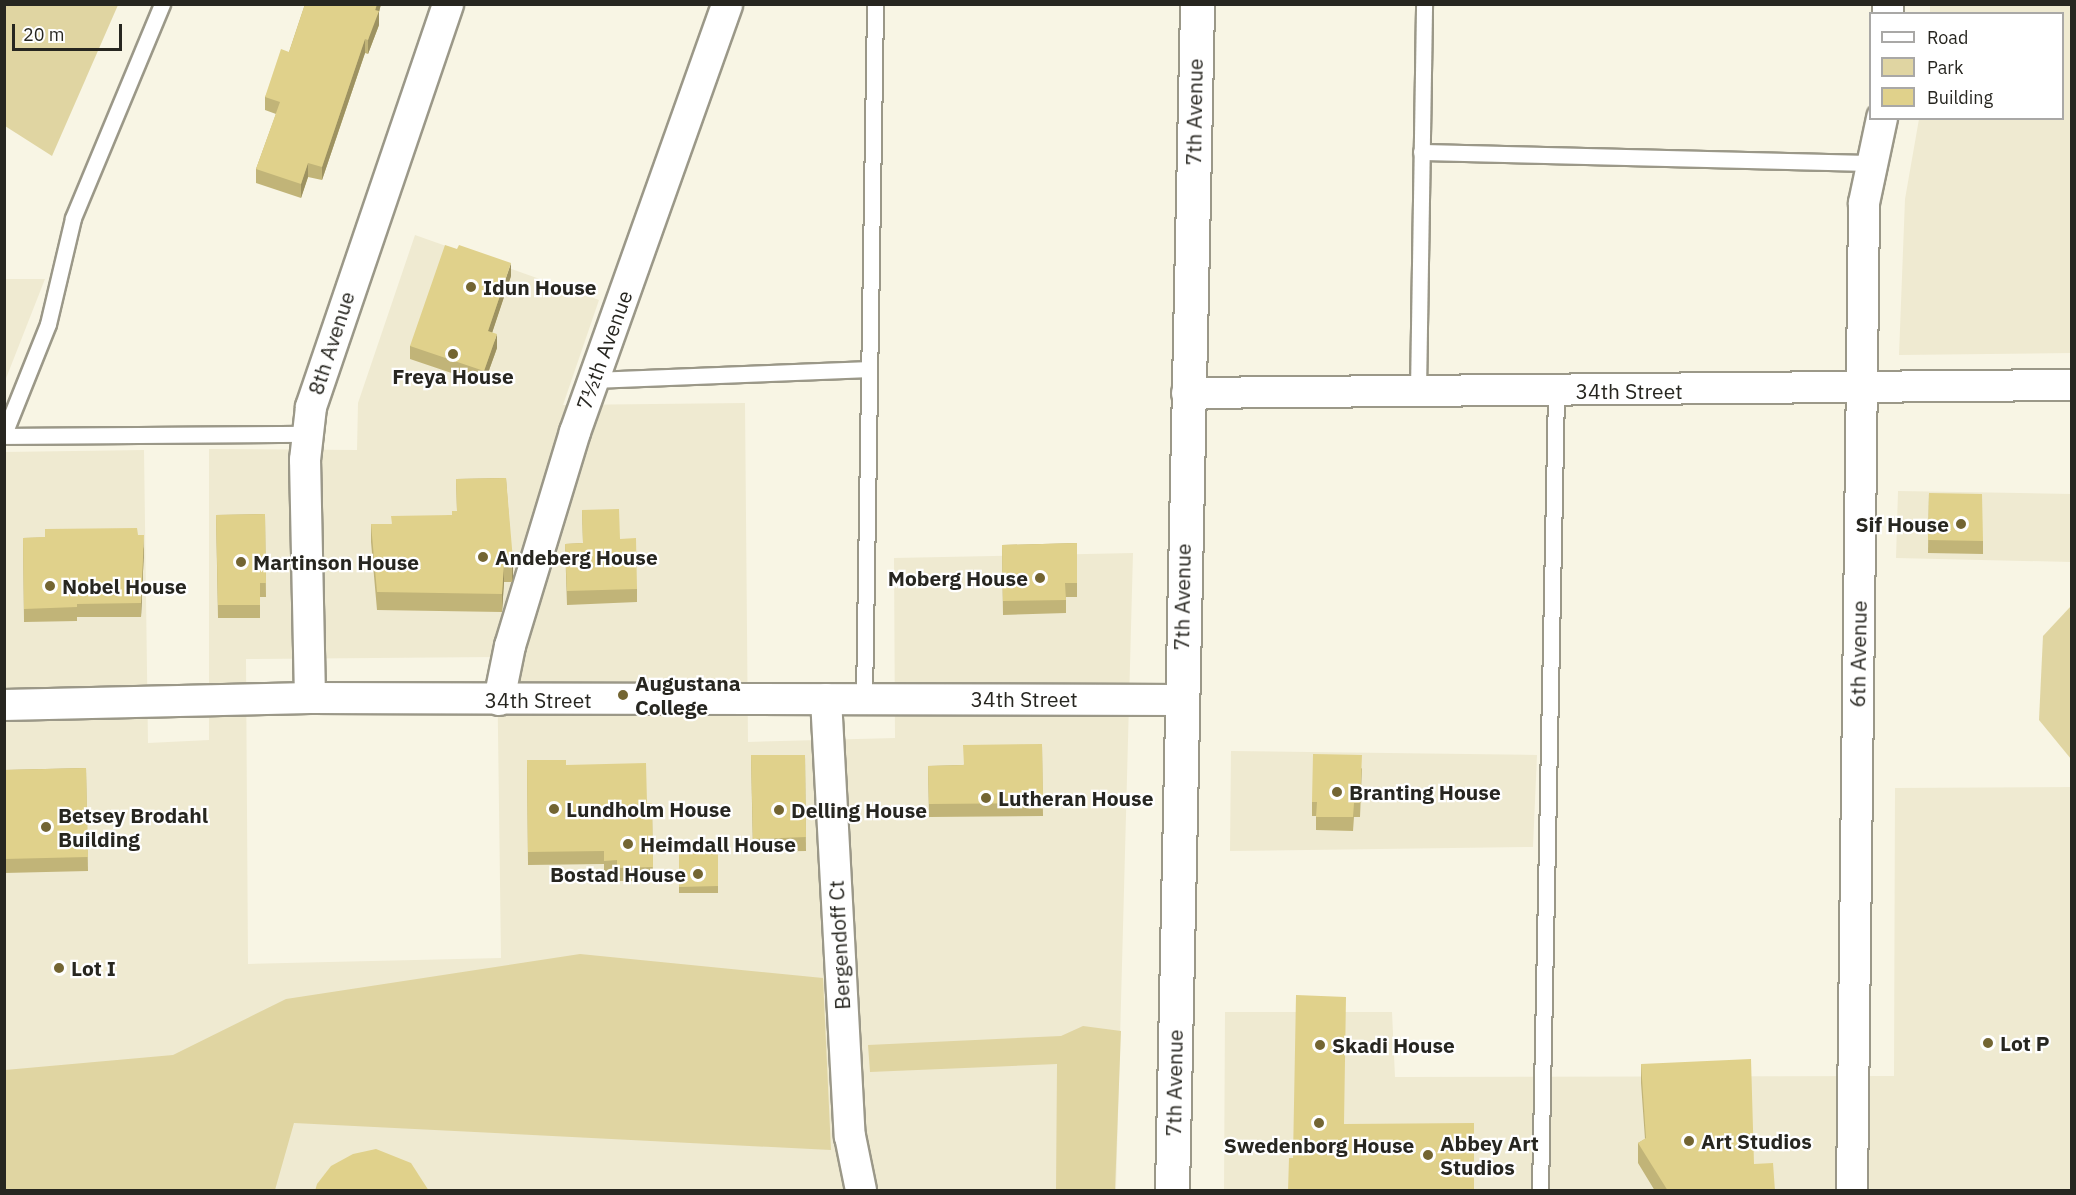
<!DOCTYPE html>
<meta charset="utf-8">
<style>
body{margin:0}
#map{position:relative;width:2076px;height:1195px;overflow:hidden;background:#f8f5e4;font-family:"IBM Plex Sans",sans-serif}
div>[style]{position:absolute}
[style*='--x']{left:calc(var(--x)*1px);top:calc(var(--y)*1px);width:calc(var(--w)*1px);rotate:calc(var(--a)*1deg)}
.built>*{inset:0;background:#efead1}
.green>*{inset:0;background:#e0d5a2}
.roads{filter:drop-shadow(2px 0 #9b9888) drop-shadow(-2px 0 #9b9888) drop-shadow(0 2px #9b9888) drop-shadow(0 -2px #9b9888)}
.service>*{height:15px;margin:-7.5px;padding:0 7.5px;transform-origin:7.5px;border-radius:7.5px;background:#fff}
.minor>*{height:30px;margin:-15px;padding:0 15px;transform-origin:15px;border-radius:15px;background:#fff}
.tertiary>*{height:33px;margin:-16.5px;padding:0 16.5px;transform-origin:16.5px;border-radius:16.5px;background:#fff}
.wall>*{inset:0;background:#c1b478}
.shaded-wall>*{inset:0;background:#9d9261}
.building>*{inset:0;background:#e0d18b}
.dots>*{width:16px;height:16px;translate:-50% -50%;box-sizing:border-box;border:3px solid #fff;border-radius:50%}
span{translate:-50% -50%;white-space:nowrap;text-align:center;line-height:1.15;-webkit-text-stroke:4.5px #fff;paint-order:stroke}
.street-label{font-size:21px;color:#272620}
.poi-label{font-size:21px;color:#272620;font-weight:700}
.left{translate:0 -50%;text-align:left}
.right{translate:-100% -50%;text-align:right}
.frame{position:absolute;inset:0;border:6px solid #272620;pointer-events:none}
.legend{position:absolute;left:1869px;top:12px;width:195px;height:108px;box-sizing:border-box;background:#fff;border:2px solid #a9a8a6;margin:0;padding:8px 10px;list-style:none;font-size:18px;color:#272620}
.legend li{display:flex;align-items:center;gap:12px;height:30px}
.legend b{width:30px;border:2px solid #a9a8a6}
.scale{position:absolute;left:12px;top:24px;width:110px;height:27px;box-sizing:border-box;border:3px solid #272620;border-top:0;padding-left:8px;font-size:18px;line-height:21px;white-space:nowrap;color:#272620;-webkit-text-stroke:4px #fff;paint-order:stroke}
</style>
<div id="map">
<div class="built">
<div style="clip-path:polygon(1930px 5px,2071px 5px,2071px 353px,1899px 355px,1905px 199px,1919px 119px,2062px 118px,2062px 14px,1930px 13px)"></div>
<div style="clip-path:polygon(evenodd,415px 235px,599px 300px,563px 405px,745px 403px,748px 742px,895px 738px,894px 558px,1133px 553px,1116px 1190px,5px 1190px,4px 452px,144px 450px,148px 743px,209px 740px,209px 449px,357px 450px,358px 403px,415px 235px,497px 657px,501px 958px,248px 964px,246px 659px,497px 657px)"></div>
<div style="clip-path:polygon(5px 279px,45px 279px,5px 381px,4px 279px)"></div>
<div style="clip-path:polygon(1898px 491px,2071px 494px,2071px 562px,1896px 558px)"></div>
<div style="clip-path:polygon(1231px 751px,1537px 755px,1533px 847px,1230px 851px)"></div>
<div style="clip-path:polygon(2071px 787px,2071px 1190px,1224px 1190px,1225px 1012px,1392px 1012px,1395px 1077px,1894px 1076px,1895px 788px)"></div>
</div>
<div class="green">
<div style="clip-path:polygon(4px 5px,118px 5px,52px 156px,5px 126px)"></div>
<div style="clip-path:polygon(2071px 606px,2071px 759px,2039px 720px,2043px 636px)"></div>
<div style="clip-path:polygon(580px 954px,823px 978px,831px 1150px,294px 1123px,275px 1190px,5px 1190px,5px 1070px,173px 1055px,286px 999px)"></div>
<div style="clip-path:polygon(1083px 1026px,1121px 1031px,1115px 1190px,1056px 1190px,1057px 1064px,870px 1072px,868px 1045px,1061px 1036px)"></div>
</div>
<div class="roads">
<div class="service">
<div style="--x:1421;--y:152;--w:450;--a:1.4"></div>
<div style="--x:594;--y:380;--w:275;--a:-2.3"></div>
<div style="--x:1418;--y:391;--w:387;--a:-89.1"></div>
<div style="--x:4;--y:434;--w:118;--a:-68.2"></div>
<div style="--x:48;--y:324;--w:109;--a:-76.7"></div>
<div style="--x:73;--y:218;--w:232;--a:-67.4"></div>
<div style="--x:4;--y:436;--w:303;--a:-0.4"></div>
<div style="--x:864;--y:699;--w:695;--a:-89.09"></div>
<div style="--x:1540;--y:1190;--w:798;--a:-88.85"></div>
</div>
<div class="minor">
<div style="--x:1888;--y:14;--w:10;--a:-90"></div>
<div style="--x:1187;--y:393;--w:885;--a:-0.52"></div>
<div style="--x:310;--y:698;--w:238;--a:-91.2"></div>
<div style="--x:305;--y:460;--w:53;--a:-83.5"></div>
<div style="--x:311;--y:407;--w:426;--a:-71.2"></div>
<div style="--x:826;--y:699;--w:438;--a:86.9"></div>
<div style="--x:850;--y:1136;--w:55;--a:78.5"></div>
<div style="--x:499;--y:700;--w:55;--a:-78.5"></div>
<div style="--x:510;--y:646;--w:224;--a:-73.1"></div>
<div style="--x:575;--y:432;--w:454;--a:-70.4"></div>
<div style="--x:4;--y:705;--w:306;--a:-1.3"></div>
<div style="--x:310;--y:698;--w:870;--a:0.13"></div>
<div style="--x:1852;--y:1190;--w:987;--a:-89.3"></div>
<div style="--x:1864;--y:203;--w:87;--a:-78"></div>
</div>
<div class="tertiary">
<div style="--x:1172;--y:1190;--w:1186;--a:-88.79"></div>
</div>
</div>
<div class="wall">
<div style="clip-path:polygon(305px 4px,381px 4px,379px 12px,379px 25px,368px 54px,365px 53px,322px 180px,308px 177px,301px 198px,256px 183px,256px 169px,276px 114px,265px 110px,265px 97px,289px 52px)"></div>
<div style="clip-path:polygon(511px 276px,492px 333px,497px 348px,484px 384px,410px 359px,410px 346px)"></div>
<div style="clip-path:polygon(506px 478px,513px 577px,512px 582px,504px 582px,502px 612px,377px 610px,371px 542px,371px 524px,391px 524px,452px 515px,457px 511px,456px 479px)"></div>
<div style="clip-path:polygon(1929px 493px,1983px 541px,1983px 554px,1928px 553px)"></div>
<div style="clip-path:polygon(582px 510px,620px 539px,637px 589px,637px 602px,567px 605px,565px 544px,583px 543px)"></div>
<div style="clip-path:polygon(265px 514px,266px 597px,260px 597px,260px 618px,218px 618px,216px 515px)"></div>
<div style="clip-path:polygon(138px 535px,144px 549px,141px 617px,77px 617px,77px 621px,24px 622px,23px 538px)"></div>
<div style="clip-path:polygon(1077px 543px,1077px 597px,1066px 597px,1066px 613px,1003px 615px,1002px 545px)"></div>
<div style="clip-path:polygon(1042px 744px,1043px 816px,929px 817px,928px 766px,963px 765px)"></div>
<div style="clip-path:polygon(751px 755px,805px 755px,806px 851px,753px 852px)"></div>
<div style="clip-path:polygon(527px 760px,566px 765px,647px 803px,652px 803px,653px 881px,617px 881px,617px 874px,604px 874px,604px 864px,528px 865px)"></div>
<div style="clip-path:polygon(86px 768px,88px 871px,4px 873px,4px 770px)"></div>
<div style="clip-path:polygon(1362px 768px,1360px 817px,1354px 817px,1353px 831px,1316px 830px,1316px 816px,1312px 816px,1312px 802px)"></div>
<div style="clip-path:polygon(718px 847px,718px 893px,679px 893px,679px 848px)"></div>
<div style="clip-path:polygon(1641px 1064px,1754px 1164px,1775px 1191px,1655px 1191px,1638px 1163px,1638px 1143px,1645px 1139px,1641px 1083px)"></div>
</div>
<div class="shaded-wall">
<div style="clip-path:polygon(377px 4px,381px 4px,379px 12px,379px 25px,368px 54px,368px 40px)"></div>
<div style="clip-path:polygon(365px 39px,365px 53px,322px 180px,322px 167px)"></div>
<div style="clip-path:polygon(308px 163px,308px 177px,301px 198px,301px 184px)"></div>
<div style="clip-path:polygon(511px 263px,511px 276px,488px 345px,488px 331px)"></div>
<div style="clip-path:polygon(497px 334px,497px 348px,484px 384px,484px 371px)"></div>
<div style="clip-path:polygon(144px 535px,144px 549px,141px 617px,141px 603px)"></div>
<div style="clip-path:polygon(513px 560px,513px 577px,512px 582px,512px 564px)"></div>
<div style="clip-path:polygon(504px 564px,504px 582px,502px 612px,502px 594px)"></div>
</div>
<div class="building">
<div style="clip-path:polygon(305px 4px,377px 4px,375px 10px,379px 11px,368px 40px,365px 39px,322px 167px,308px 163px,301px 184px,256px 169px,280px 102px,265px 97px,281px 49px,289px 52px)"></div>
<div style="clip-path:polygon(445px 245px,457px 249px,459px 245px,511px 263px,488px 331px,497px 334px,484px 371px,410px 346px)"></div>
<div style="clip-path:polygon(506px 478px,513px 560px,512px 564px,504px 564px,502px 594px,377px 592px,371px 524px,392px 524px,391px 516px,452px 515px,452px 511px,457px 511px,456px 479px)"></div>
<div style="clip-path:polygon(1929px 493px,1982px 494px,1983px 541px,1928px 540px)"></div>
<div style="clip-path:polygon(619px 509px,620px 539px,636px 538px,637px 589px,567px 591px,565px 544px,583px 543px,582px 510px)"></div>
<div style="clip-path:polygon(265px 514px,266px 583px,260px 583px,260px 605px,218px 605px,216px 515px)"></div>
<div style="clip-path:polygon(137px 528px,138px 535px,144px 535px,141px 603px,77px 604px,77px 607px,24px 609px,23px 538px,45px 537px,45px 529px)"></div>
<div style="clip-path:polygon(1077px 543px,1077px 583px,1065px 583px,1066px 600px,1003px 601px,1002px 545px)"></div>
<div style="clip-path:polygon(1042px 744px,1043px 803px,929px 804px,928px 766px,964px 765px,963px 745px)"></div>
<div style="clip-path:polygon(1313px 754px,1362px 755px,1360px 803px,1354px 803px,1353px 817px,1316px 817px,1317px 802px,1312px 802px)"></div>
<div style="clip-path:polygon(751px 755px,805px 755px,806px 837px,753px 839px)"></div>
<div style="clip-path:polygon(527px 760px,566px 760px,566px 765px,646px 763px,647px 803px,652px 803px,653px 867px,617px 868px,617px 860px,604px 861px,604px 851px,528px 852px)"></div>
<div style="clip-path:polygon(86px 768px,88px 857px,4px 859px,4px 770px)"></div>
<div style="clip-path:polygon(718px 847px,718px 886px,679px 887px,679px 848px)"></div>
<div style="clip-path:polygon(1296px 995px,1346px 997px,1344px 1124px,1474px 1123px,1474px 1191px,1288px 1191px,1289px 1158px,1293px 1158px)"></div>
<div style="clip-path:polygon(1751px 1059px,1754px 1164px,1773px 1163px,1775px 1191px,1668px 1191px,1638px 1143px,1646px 1138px,1641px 1064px)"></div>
<div style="clip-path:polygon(376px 1149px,411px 1163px,429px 1191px,315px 1191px,317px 1184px,331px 1166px,353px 1154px)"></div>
</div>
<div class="dots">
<div style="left:471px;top:287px;background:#736532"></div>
<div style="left:453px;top:354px;background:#736532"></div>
<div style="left:1961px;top:524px;background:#736532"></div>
<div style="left:483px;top:557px;background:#736532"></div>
<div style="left:241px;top:562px;background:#736532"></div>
<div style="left:1040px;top:578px;background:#736532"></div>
<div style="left:50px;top:586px;background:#736532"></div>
<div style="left:623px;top:695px;background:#736532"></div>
<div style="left:1337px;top:792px;background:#736532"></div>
<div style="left:986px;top:798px;background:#736532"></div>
<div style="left:554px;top:809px;background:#736532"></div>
<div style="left:779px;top:810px;background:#736532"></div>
<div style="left:46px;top:827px;background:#736532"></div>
<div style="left:628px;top:844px;background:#736532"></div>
<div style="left:698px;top:874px;background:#736532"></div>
<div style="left:59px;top:968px;background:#736532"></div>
<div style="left:1988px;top:1043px;background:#736532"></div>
<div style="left:1320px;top:1045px;background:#736532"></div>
<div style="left:1319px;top:1123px;background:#736532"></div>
<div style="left:1689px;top:1141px;background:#736532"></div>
<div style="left:1428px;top:1155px;background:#736532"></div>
</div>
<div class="street-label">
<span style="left:1194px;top:112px;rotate:-89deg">7th Avenue</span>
<span style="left:331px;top:343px;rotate:-72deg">8th Avenue</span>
<span style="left:604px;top:350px;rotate:-70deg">7½th Avenue</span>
<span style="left:1629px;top:391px">34th Street</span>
<span style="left:1182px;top:597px;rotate:-89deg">7th Avenue</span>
<span style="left:1858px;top:654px;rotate:-89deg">6th Avenue</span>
<span style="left:1024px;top:699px">34th Street</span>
<span style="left:538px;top:700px">34th Street</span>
<span style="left:839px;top:945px;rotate:-93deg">Bergendoff Ct</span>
<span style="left:1174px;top:1083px;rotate:-89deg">7th Avenue</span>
</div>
<div class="poi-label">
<span class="left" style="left:483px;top:287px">Idun House</span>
<span style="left:453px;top:376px">Freya House</span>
<span class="right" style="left:1949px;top:524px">Sif House</span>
<span class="left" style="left:495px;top:557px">Andeberg House</span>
<span class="left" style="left:253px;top:562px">Martinson House</span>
<span class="right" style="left:1028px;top:578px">Moberg House</span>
<span class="left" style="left:62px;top:586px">Nobel House</span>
<span class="left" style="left:635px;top:695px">Augustana<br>College</span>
<span class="left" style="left:1349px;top:792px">Branting House</span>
<span class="left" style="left:998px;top:798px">Lutheran House</span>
<span class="left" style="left:566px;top:809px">Lundholm House</span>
<span class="left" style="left:791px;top:810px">Delling House</span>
<span class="left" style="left:58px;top:827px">Betsey Brodahl<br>Building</span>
<span class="left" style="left:640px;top:844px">Heimdall House</span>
<span class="right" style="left:686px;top:874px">Bostad House</span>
<span class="left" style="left:71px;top:968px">Lot I</span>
<span class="left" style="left:2000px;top:1043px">Lot P</span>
<span class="left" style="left:1332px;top:1045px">Skadi House</span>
<span class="left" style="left:1701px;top:1141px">Art Studios</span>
<span class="left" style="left:1440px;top:1155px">Abbey Art<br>Studios</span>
<span style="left:1319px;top:1145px">Swedenborg House</span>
</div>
<div class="frame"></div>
<ul class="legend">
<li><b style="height:8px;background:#fff"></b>Road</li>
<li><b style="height:16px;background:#e0d5a2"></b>Park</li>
<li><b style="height:16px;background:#e0d18b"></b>Building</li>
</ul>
<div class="scale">20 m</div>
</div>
